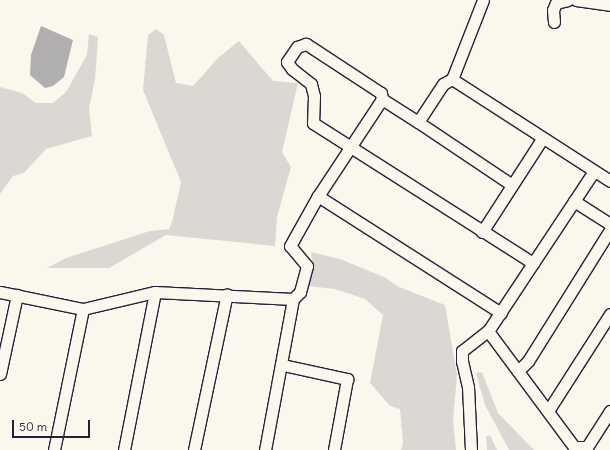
<!DOCTYPE html>
<style>
body{margin:0}
#map{position:relative;width:610px;height:450px;overflow:hidden;background:#fbf7ec;font-family:Delius,sans-serif}
div>[style]{position:absolute}
[style*='--x']{left:calc(var(--x)*1px);top:calc(var(--y)*1px);width:calc(var(--w)*1px);rotate:calc(var(--a)*1deg)}
.green>*{inset:0;background:#dbd8d3}
.water>*{inset:0;background:#b1aeb0}
.roads{filter:drop-shadow(1px 0 #22223b) drop-shadow(-1px 0 #22223b) drop-shadow(0 1px #22223b) drop-shadow(0 -1px #22223b)}
.minor>*{height:11px;margin:-5.5px;padding:0 5.5px;transform-origin:5.5px;border-radius:5.5px;background:#fbf7ec}
span{translate:-50% -50%;white-space:nowrap;text-align:center;line-height:1.15;-webkit-text-stroke:3.5px #fbf7ec;paint-order:stroke}
.scale{position:absolute;left:12px;top:420px;width:78px;height:18px;box-sizing:border-box;border:2px solid #22223b;border-top:0;padding-left:5px;font-size:12px;line-height:14px;white-space:nowrap;color:#22223b;-webkit-text-stroke:3px #fbf7ec;paint-order:stroke}
</style>
<div id="map">
<div class="green">
<div style="clip-path:polygon(156px 29px,164px 35px,176px 83px,193px 86px,218px 58px,239px 41px,273px 81px,298px 83px,282px 152px,291px 167px,277px 217px,275px 246px,166px 235px,109px 268px,47px 268px,66px 258px,150px 231px,169px 229px,172px 222px,181px 182px,143px 90px,148px 35px)"></div>
<div style="clip-path:polygon(89px 34px,98px 37px,95px 80px,89px 108px,92px 136px,46px 149px,24px 173px,13px 176px,0 194px,0 87px,22px 93px,36px 103px,53px 103px,66px 92px,87px 55px)"></div>
<div style="clip-path:polygon(311px 252px,340px 259px,384px 277px,399px 287px,445px 305px,457px 375px,453px 420px,456px 450px,401px 450px,403px 443px,400px 409px,390px 406px,370px 383px,383px 315px,365px 299px,335px 289px,307px 286px,313px 265px)"></div>
<div style="clip-path:polygon(482px 372px,498px 413px,534px 450px,509px 450px,485px 405px,476px 373px)"></div>
<div style="clip-path:polygon(490px 435px,497px 450px,487px 450px,486px 437px)"></div>
</div>
<div class="water">
<div style="clip-path:polygon(41px 26px,73px 40px,64px 77px,53px 86px,45px 88px,30px 75px,31px 55px)"></div>
</div>
<div class="roads">
<div class="minor">
<div style="--x:483;--y:0;--w:85;--a:111.4"></div>
<div style="--x:452;--y:79;--w:10;--a:151"></div>
<div style="--x:443;--y:84;--w:45;--a:123.3"></div>
<div style="--x:418;--y:122;--w:43;--a:-147.4"></div>
<div style="--x:382;--y:99;--w:116;--a:123.4"></div>
<div style="--x:318;--y:196;--w:217;--a:32.6"></div>
<div style="--x:576;--y:0;--w:34;--a:8"></div>
<div style="--x:554;--y:22;--w:12;--a:-95"></div>
<div style="--x:553;--y:10;--w:8;--a:-67"></div>
<div style="--x:556;--y:3;--w:12;--a:-14"></div>
<div style="--x:452;--y:79;--w:188;--a:32.8"></div>
<div style="--x:382;--y:99;--w:6;--a:-99"></div>
<div style="--x:381;--y:93;--w:90;--a:-146.8"></div>
<div style="--x:306;--y:44;--w:9;--a:162"></div>
<div style="--x:297;--y:47;--w:18;--a:124"></div>
<div style="--x:287;--y:62;--w:9;--a:54"></div>
<div style="--x:292;--y:69;--w:24;--a:38"></div>
<div style="--x:311;--y:84;--w:12;--a:76"></div>
<div style="--x:314;--y:96;--w:27;--a:92"></div>
<div style="--x:313;--y:123;--w:261;--a:32.5"></div>
<div style="--x:418;--y:122;--w:113;--a:33.8"></div>
<div style="--x:594;--y:171;--w:192;--a:123.5"></div>
<div style="--x:488;--y:331;--w:144;--a:53.4"></div>
<div style="--x:574;--y:447;--w:13;--a:0"></div>
<div style="--x:587;--y:447;--w:43;--a:-57.4"></div>
<div style="--x:574;--y:201;--w:43;--a:32.6"></div>
<div style="--x:482;--y:232;--w:111;--a:-57.2"></div>
<div style="--x:0;--y:292;--w:85;--a:11.6"></div>
<div style="--x:83;--y:309;--w:74;--a:-13.3"></div>
<div style="--x:155;--y:292;--w:138;--a:2.9"></div>
<div style="--x:293;--y:299;--w:154;--a:100.5"></div>
<div style="--x:293;--y:299;--w:10;--a:-45"></div>
<div style="--x:300;--y:292;--w:27;--a:-75"></div>
<div style="--x:307;--y:266;--w:26;--a:-130"></div>
<div style="--x:290;--y:246;--w:57;--a:-60.8"></div>
<div style="--x:283;--y:365;--w:66;--a:12.3"></div>
<div style="--x:347;--y:379;--w:72;--a:100.4"></div>
<div style="--x:518;--y:371;--w:14;--a:-45"></div>
<div style="--x:528;--y:361;--w:155;--a:-58"></div>
<div style="--x:0;--y:374;--w:81;--a:-77.9"></div>
<div style="--x:548;--y:411;--w:115;--a:-57.4"></div>
<div style="--x:54;--y:450;--w:144;--a:-78.4"></div>
<div style="--x:124;--y:450;--w:161;--a:-78.9"></div>
<div style="--x:194;--y:450;--w:159;--a:-78.1"></div>
<div style="--x:471;--y:450;--w:63;--a:-92.7"></div>
<div style="--x:468;--y:387;--w:27;--a:-103"></div>
<div style="--x:462;--y:361;--w:10;--a:-90"></div>
<div style="--x:462;--y:351;--w:33;--a:-38"></div>
</div>
</div>
<div class="scale">50 m</div>
</div>
